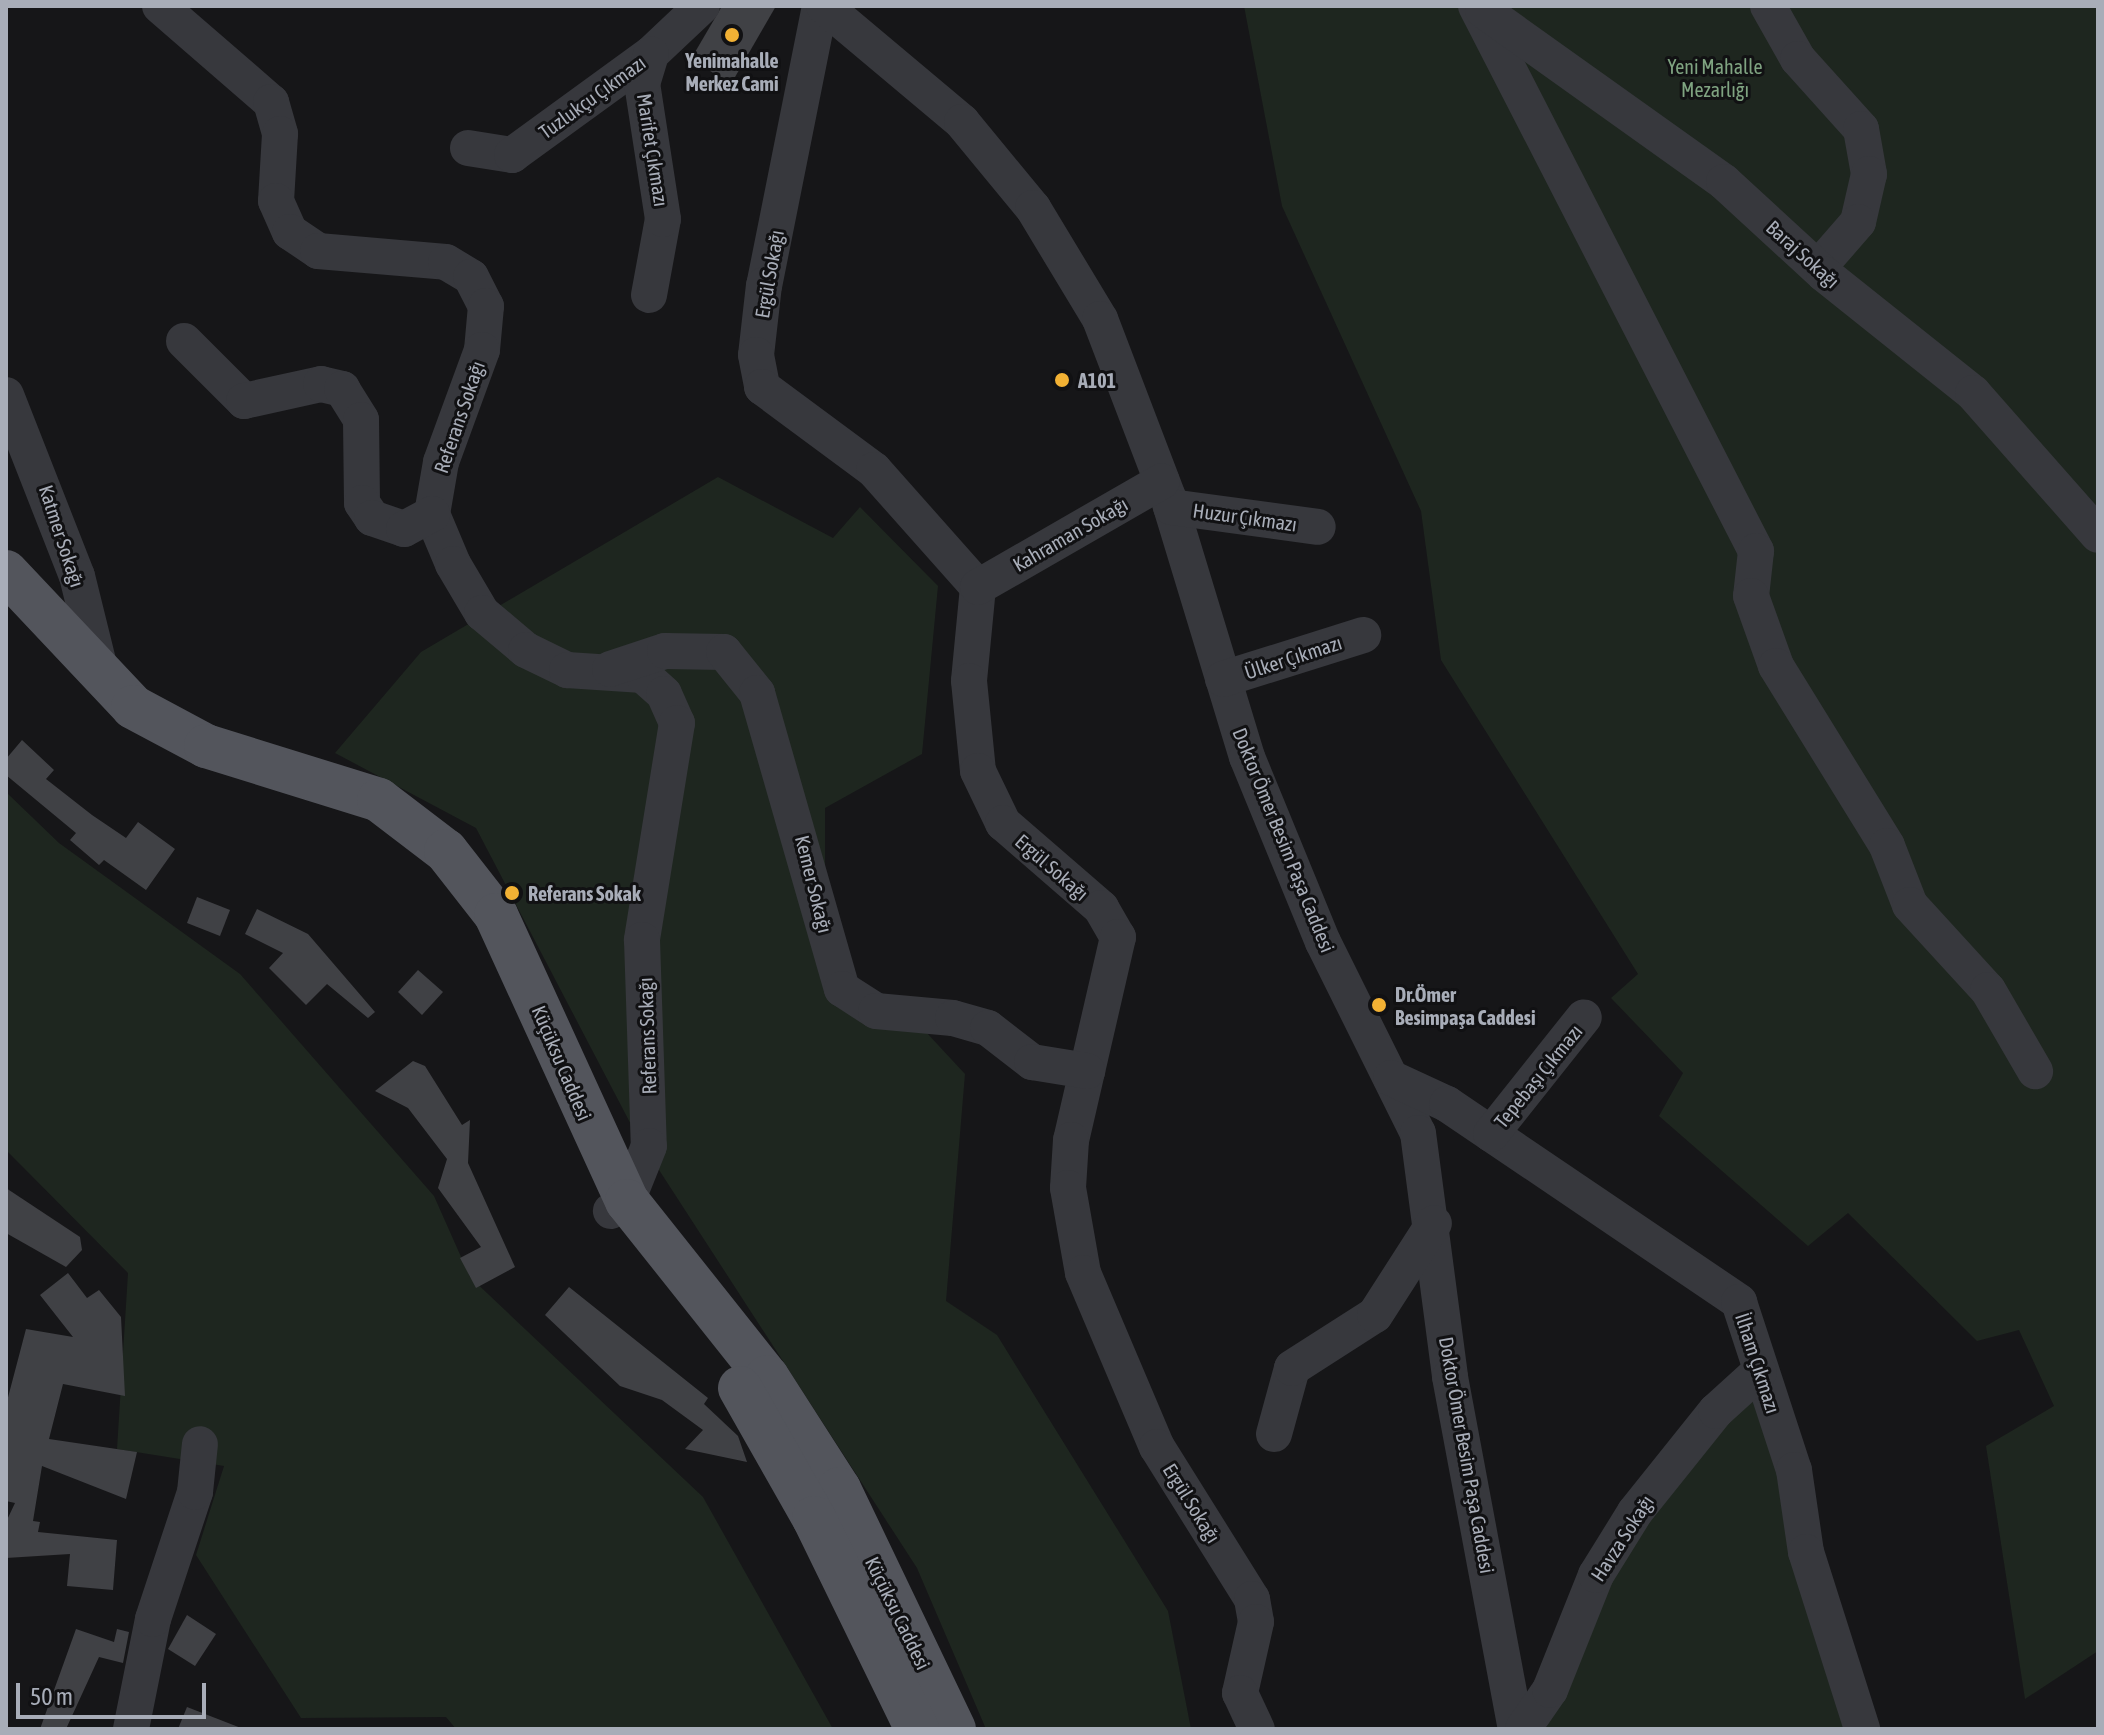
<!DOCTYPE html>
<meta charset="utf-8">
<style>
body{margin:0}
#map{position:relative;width:2104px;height:1735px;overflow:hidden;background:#161618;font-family:"Asap Condensed",sans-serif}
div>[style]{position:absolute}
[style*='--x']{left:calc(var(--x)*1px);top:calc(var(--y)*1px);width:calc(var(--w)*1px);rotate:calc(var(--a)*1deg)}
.green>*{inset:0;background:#1e261f}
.building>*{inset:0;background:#404145}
.minor>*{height:36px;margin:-18px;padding:0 18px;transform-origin:18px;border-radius:18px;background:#37383d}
.major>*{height:44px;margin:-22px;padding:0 22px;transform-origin:22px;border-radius:22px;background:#53555c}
.dots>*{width:22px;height:22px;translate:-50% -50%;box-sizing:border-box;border:4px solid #111113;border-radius:50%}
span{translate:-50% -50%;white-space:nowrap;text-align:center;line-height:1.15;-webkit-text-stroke:6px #111113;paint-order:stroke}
.poi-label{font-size:20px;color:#a8adb8;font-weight:700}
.left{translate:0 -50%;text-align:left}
.park-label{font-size:20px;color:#7fa381}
.street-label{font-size:20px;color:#a8adb8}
.frame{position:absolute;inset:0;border:8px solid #a8adb8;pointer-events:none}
.scale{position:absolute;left:16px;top:1683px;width:190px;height:36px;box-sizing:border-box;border:4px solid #a8adb8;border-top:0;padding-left:10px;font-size:24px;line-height:28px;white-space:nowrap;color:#a8adb8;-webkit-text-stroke:6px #111113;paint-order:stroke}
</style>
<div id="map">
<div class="green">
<div style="clip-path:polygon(1244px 6px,2098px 6px,2098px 1651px,2025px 1699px,1986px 1446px,2054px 1406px,2019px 1330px,1977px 1341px,1848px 1213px,1808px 1246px,1659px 1116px,1683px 1073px,1611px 998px,1638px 974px,1441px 660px,1421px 511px,1282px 206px)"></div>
<div style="clip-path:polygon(718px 477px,833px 538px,860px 507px,938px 586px,922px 754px,825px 808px,825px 875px,849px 984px,900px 1004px,965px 1074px,946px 1301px,997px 1335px,1168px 1611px,1191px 1729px,986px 1729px,917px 1568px,637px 1136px,476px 828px,335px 753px,421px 652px)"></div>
<div style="clip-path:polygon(6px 792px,59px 843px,240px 974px,434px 1196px,470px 1277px,703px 1497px,833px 1729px,456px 1729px,446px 1717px,301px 1718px,196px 1555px,224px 1466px,117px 1449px,128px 1273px,6px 1150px)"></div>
<div style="clip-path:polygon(1769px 1365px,1868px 1729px,1546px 1729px,1598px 1569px)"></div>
</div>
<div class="building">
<div style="clip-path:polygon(722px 6px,776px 6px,731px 84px,691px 59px)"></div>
<div style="clip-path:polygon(22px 740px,54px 770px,46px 779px,92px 815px,126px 838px,138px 822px,175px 849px,146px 890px,104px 860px,99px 865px,70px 840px,76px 833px,6px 775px,6px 759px)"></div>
<div style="clip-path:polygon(197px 897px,230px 910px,220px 936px,187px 923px)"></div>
<div style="clip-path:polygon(257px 909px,308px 934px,375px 1012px,368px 1018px,327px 984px,306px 1005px,269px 968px,283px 953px,245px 934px)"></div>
<div style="clip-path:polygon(418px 970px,443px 992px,422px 1015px,398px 992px)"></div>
<div style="clip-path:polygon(413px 1061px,425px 1066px,462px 1125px,470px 1120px,468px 1163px,515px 1267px,476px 1288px,460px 1258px,481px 1247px,438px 1188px,447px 1159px,408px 1108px,375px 1091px)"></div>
<div style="clip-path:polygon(6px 1188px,80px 1237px,82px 1250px,66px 1267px,6px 1233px)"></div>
<div style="clip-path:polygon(68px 1273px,87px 1298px,99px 1290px,121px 1317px,125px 1396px,63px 1384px,49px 1439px,137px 1452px,126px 1499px,42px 1466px,33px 1521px,40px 1522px,38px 1532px,117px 1540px,113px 1590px,67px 1586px,70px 1554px,6px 1558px,6px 1522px,15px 1503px,6px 1501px,6px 1405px,26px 1329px,73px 1337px,40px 1295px)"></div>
<div style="clip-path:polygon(569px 1287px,708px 1398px,704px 1404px,738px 1436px,747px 1462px,685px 1449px,703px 1430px,662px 1400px,620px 1386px,545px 1315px)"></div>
<div style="clip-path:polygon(187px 1615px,216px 1634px,195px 1666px,168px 1649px)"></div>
<div style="clip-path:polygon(76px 1629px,114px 1642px,117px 1629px,129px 1632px,123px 1663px,99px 1657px,66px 1729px,40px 1729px)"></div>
<div style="clip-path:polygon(187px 1707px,241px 1728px,240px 1729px,178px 1729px)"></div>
</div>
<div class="minor">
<div style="--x:160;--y:6;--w:147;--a:40.9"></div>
<div style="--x:271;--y:102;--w:33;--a:74"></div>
<div style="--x:280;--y:134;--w:67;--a:93.4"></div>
<div style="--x:276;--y:201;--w:34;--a:66"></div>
<div style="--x:290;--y:232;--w:34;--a:34"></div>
<div style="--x:318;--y:251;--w:128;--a:4.9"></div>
<div style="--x:446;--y:262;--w:29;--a:31"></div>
<div style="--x:471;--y:277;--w:33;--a:63"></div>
<div style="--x:486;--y:306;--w:44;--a:95.2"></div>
<div style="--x:482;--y:350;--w:119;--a:110.1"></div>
<div style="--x:441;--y:462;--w:53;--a:99.8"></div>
<div style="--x:432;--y:514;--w:54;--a:67.2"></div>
<div style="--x:453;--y:564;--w:57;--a:59.4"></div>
<div style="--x:482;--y:613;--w:57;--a:40.1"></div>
<div style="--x:526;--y:650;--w:46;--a:26"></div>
<div style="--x:567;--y:670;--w:76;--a:3.8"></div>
<div style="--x:643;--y:675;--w:28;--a:42"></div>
<div style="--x:664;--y:694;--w:32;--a:66"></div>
<div style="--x:677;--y:723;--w:220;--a:99.2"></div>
<div style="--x:642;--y:940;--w:206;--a:88.1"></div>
<div style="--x:649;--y:1146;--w:59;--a:111.8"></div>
<div style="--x:627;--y:1201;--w:19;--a:148"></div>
<div style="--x:820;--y:6;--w:285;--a:101.3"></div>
<div style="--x:764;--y:285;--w:70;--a:96.5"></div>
<div style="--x:756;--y:355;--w:33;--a:79"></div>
<div style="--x:762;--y:387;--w:139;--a:36.5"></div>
<div style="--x:874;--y:470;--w:157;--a:48.4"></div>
<div style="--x:978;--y:587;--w:94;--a:95.5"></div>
<div style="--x:969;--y:681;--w:90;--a:84.3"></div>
<div style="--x:978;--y:771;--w:58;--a:64.3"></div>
<div style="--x:1003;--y:823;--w:130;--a:40.9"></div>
<div style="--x:1101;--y:908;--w:34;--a:60"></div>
<div style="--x:1118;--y:937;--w:208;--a:103"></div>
<div style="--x:1071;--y:1140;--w:48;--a:93.6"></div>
<div style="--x:1068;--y:1188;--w:86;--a:80"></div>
<div style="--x:1083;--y:1273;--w:189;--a:67"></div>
<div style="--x:1157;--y:1447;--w:179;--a:58"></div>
<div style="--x:1252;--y:1599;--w:23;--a:80"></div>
<div style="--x:1256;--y:1622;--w:73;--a:102.7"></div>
<div style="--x:1240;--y:1693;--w:40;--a:65"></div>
<div style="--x:824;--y:6;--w:180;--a:40"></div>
<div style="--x:962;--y:122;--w:112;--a:50.5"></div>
<div style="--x:1033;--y:208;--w:130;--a:58.9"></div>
<div style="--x:1100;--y:319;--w:191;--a:69.1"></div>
<div style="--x:1168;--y:497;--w:272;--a:73.1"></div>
<div style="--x:1247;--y:757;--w:200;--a:67.7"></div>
<div style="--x:1323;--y:942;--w:213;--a:63.6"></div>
<div style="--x:1418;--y:1133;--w:246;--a:82.5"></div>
<div style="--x:1450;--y:1377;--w:358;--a:79.4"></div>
<div style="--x:1476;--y:6;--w:613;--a:62.81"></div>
<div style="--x:1756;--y:551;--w:45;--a:96.3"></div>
<div style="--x:1751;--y:596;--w:74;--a:70.3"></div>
<div style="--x:1776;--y:666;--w:211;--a:58.3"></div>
<div style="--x:1887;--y:846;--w:63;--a:68.7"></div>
<div style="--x:1910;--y:905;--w:115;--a:47.5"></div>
<div style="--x:1988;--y:990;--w:94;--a:59.9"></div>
<div style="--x:1768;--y:6;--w:61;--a:60.5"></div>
<div style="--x:1798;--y:59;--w:94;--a:48"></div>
<div style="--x:1861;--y:129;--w:46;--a:79.9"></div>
<div style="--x:1869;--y:174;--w:49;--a:102.9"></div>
<div style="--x:1858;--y:222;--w:61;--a:131"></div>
<div style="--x:1483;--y:10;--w:296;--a:35.5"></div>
<div style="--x:1724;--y:182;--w:136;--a:42.6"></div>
<div style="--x:1824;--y:274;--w:191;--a:38.6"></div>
<div style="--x:1973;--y:393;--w:189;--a:48.6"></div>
<div style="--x:468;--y:148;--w:45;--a:9"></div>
<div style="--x:512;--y:155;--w:172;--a:-36"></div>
<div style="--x:651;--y:54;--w:70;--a:-43.3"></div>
<div style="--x:649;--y:295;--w:77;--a:-79.6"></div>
<div style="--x:663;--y:219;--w:137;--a:-98.8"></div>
<div style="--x:642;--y:84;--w:31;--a:-73"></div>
<div style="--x:184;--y:341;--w:85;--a:45"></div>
<div style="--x:244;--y:401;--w:79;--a:-12.4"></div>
<div style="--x:321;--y:384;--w:22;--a:13"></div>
<div style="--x:342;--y:389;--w:36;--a:58"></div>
<div style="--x:361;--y:420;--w:83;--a:89.3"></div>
<div style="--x:362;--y:503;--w:18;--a:56"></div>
<div style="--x:372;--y:518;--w:34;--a:19"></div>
<div style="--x:404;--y:529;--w:32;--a:-28"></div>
<div style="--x:6;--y:395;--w:194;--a:68.6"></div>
<div style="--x:77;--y:576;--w:104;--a:76.1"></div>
<div style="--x:1171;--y:507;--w:148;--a:7.7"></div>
<div style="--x:978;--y:587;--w:212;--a:-29.9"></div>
<div style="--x:610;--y:669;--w:58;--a:-18.1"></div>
<div style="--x:665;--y:651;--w:59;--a:1"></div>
<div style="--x:724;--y:652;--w:53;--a:51.2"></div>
<div style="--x:757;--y:693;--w:308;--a:74"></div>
<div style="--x:842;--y:989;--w:40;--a:32.9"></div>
<div style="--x:876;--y:1011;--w:77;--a:5.2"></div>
<div style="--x:953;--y:1018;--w:36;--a:16"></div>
<div style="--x:988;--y:1028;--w:56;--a:37.7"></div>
<div style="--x:1032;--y:1062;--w:56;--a:9.3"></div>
<div style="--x:1223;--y:679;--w:147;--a:-17.4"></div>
<div style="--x:1391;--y:1078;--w:62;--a:24.9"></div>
<div style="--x:1447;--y:1104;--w:353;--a:34.1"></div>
<div style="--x:1739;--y:1302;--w:177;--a:71.9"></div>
<div style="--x:1794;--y:1470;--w:83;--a:81.7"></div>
<div style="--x:1806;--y:1552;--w:186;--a:72.4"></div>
<div style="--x:1491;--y:1134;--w:149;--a:-51.5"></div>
<div style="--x:1274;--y:1434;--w:68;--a:-74.7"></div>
<div style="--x:1292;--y:1368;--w:98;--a:-32.6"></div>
<div style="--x:1375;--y:1315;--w:109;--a:-57.3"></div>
<div style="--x:131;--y:1729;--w:112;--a:-78.7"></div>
<div style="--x:153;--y:1619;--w:134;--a:-71.7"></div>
<div style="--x:195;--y:1492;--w:48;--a:-84.1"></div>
<div style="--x:1523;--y:1729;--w:47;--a:-55.3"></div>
<div style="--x:1550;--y:1690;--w:124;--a:-68.2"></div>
<div style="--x:1596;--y:1575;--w:74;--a:-58.2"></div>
<div style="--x:1635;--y:1512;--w:129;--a:-51.3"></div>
<div style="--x:1716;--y:1411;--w:58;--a:-42.2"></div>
</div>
<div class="major">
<div style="--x:6;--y:572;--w:185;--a:46.7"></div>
<div style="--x:133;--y:707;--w:83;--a:28.1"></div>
<div style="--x:206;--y:746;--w:181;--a:17.3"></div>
<div style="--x:379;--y:800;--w:84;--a:37.3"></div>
<div style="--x:446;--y:851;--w:81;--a:52"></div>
<div style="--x:496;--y:915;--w:315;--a:65.4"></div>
<div style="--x:627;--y:1201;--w:225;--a:51.5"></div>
<div style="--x:767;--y:1377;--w:133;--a:57.3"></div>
<div style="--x:839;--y:1489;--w:266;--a:64.4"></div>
<div style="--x:740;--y:1388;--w:150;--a:60.4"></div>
<div style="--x:814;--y:1518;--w:235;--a:64"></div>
</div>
<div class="dots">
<div style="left:732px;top:35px;background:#f2b134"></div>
<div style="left:1062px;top:380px;background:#f2b134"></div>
<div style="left:512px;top:893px;background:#f2b134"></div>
<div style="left:1379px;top:1005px;background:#f2b134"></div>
</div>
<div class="poi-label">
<span style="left:732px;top:72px">Yenimahalle<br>Merkez Cami</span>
<span class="left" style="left:1078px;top:380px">A101</span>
<span class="left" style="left:528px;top:893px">Referans Sokak</span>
<span class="left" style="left:1395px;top:1006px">Dr.Ömer<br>Besimpaşa Caddesi</span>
</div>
<div class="park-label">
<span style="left:1715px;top:78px">Yeni Mahalle<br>Mezarlıḡı</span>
</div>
<div class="street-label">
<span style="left:592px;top:97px;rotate:-36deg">Tuzlukçu Çıkmazı</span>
<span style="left:653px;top:150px;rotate:81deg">Marifet Çıkmazı</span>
<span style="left:1803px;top:254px;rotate:42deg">Baraj Sokağı</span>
<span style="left:769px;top:274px;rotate:-80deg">Ergül Sokağı</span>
<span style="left:459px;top:417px;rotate:-71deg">Referans Sokağı</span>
<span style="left:1245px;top:517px;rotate:8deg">Huzur Çıkmazı</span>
<span style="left:1070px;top:534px;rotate:-30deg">Kahraman Sokağı</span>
<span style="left:62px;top:536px;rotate:72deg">Katmer Sokağı</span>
<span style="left:1293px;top:657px;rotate:-18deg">Ülker Çıkmazı</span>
<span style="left:1284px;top:840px;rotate:68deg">Doktor Ömer Besim Paşa Caddesi</span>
<span style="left:1052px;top:867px;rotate:41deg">Ergül Sokağı</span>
<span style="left:814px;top:884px;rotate:76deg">Kemer Sokağı</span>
<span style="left:647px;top:1036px;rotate:-92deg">Referans Sokağı</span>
<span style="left:562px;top:1063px;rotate:67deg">Küçüksu Caddesi</span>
<span style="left:1538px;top:1076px;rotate:-51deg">Tepebaşı Çıkmazı</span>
<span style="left:1758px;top:1363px;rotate:72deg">İlham Çıkmazı</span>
<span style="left:1467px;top:1455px;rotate:80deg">Doktor Ömer Besim Paşa Caddesi</span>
<span style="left:1192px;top:1503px;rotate:58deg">Ergül Sokağı</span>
<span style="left:1622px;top:1538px;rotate:-57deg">Havza Sokağı</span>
<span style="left:898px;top:1613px;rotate:64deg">Küçüksu Caddesi</span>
</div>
<div class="frame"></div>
<div class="scale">50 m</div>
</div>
